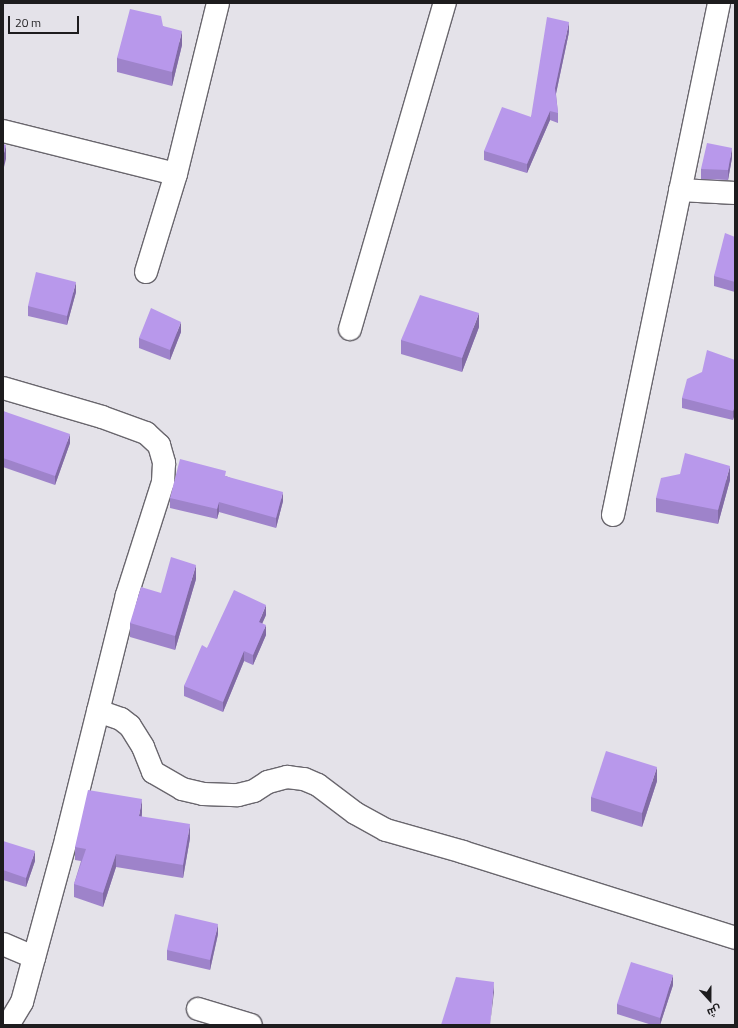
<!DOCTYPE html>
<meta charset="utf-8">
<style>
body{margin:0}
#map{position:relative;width:738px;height:1028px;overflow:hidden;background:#e4e2e9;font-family:"Titillium Web",Cairo,sans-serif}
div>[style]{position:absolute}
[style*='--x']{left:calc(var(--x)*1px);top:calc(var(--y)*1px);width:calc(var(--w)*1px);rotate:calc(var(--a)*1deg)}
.roads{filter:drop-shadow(1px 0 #69666d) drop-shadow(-1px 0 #69666d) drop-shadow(0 1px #69666d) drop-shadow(0 -1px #69666d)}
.minor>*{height:22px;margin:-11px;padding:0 11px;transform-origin:11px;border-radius:11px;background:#fff}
.wall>*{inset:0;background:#9e83ca}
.shaded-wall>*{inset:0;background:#816aa4}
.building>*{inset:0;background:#b898eb}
span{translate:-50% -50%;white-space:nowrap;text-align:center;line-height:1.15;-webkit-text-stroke:3.5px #e4e2e9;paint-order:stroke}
.frame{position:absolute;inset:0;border:4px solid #1d1c1e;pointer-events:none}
.north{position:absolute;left:690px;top:980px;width:40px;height:40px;-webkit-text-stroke:3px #e4e2e9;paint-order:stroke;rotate:159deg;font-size:11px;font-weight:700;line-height:16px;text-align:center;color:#1d1c1e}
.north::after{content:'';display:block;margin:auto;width:14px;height:18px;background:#1d1c1e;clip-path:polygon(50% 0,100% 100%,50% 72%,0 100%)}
.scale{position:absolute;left:8px;top:16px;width:71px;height:18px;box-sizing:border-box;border:2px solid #1d1c1e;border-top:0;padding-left:5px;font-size:12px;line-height:14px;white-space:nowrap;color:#1d1c1e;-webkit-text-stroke:3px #e4e2e9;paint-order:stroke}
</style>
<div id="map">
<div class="roads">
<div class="minor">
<div style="--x:3;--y:131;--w:178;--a:14"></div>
<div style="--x:680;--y:190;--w:55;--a:3.1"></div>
<div style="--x:146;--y:272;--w:102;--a:-73"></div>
<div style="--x:176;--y:174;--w:176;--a:-76.2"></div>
<div style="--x:350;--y:329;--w:340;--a:-73.8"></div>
<div style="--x:3;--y:388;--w:103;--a:16.3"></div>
<div style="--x:102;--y:417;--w:47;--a:20"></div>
<div style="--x:146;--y:433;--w:18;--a:43"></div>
<div style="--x:159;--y:445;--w:19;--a:74"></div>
<div style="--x:164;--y:463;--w:19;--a:93"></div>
<div style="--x:163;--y:482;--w:119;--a:107.7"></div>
<div style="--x:127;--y:595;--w:252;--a:104"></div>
<div style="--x:66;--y:840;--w:168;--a:105.2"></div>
<div style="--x:22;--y:1002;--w:27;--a:121"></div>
<div style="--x:613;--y:515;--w:523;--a:-78.3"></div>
<div style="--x:98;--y:711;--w:24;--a:19"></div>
<div style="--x:121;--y:719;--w:11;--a:38"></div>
<div style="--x:130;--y:726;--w:25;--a:58"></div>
<div style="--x:143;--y:747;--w:27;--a:68"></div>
<div style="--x:153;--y:772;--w:34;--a:30"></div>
<div style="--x:182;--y:789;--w:22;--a:13"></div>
<div style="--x:203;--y:794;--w:35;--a:2"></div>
<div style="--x:238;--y:795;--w:16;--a:-14"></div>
<div style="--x:254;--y:791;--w:17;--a:-33"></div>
<div style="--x:268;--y:782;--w:20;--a:-15"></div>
<div style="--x:287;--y:777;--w:17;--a:7"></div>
<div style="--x:304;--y:779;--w:15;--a:23"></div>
<div style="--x:318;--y:785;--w:46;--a:37.1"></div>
<div style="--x:355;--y:813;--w:35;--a:29"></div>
<div style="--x:386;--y:830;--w:80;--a:15.9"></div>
<div style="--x:463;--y:852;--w:285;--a:17.5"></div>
<div style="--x:3;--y:944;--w:34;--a:23"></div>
<div style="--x:198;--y:1009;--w:55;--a:16.8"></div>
</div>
</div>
<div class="wall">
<div style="clip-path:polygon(163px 26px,182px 45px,172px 86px,117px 72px,117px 58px)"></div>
<div style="clip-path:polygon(569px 32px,556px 94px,558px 113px,558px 123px,550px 120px,527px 173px,484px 160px,484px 151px,531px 117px)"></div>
<div style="clip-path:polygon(732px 158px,728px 180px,701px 179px,701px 169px)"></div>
<div style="clip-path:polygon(735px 237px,735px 292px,714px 286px,714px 276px)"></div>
<div style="clip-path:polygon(76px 292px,67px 325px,28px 316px,28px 306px)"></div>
<div style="clip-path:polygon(479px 327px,462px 372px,401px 354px,401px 340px)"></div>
<div style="clip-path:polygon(181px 332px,170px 360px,139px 348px,139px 338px)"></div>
<div style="clip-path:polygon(735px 360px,733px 420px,682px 408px,682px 398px)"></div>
<div style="clip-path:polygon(3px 411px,70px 443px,55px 485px,3px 467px)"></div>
<div style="clip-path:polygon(226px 476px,283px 501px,276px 528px,219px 512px,217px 519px,170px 508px,170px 498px)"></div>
<div style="clip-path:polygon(730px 480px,718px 524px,656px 512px,656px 498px)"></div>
<div style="clip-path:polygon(196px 579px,175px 650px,130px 637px,130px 623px,161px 593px)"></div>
<div style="clip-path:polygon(266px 615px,262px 623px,266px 635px,253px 665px,244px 661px,223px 712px,184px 696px,184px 686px,207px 648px)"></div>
<div style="clip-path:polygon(657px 781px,642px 827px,591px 811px,591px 797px)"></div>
<div style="clip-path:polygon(142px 813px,142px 817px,190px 838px,183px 878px,116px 867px,103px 907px,74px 897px,74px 884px,81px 861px,75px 860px,75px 847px)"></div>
<div style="clip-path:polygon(3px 841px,35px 861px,26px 887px,3px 880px)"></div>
<div style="clip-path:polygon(218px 934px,210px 970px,167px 960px,167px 950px)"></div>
<div style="clip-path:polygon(673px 985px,660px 1025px,652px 1025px,617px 1014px,617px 1004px)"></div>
</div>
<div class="shaded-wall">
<div style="clip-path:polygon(569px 22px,569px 32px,555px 98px,555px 88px)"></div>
<div style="clip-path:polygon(182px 31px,182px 45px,172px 86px,172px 72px)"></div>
<div style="clip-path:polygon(550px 111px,550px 120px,527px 173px,527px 164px)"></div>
<div style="clip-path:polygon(6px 145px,6px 159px,3px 171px,3px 157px)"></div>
<div style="clip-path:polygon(732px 148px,732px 158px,728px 180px,728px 170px)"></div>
<div style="clip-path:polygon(76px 282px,76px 292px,67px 325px,67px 316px)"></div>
<div style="clip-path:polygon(479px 313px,479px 327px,462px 372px,462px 358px)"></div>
<div style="clip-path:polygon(181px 322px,181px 332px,170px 360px,170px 350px)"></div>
<div style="clip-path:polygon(735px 404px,735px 414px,733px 420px,733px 411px)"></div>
<div style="clip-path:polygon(70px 434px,70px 443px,55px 485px,55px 476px)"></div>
<div style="clip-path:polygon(730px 466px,730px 480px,718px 524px,718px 510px)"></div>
<div style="clip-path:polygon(283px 492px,283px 501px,276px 528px,276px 518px)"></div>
<div style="clip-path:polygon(219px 502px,219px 512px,217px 519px,217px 509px)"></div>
<div style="clip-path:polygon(196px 565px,196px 579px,175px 650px,175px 636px)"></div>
<div style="clip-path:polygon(266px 605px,266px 615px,259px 631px,259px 622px)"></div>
<div style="clip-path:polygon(266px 625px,266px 635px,253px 665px,253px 655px)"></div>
<div style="clip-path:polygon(244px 651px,244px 661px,223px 712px,223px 702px)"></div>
<div style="clip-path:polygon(657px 767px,657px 781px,642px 827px,642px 813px)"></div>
<div style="clip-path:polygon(142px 799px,142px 813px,139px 830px,139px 816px)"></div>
<div style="clip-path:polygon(190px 824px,190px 838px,183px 878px,183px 865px)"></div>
<div style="clip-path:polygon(35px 851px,35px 861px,26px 887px,26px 878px)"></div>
<div style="clip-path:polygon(116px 854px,116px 867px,103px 907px,103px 893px)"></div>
<div style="clip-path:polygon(218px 924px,218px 934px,210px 970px,210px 960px)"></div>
<div style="clip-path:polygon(673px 975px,673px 985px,660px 1025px,660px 1018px)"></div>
<div style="clip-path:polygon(494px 982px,494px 992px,490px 1025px)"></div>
</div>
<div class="building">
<div style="clip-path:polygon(130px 9px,161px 16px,163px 26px,182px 31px,172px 72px,117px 58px)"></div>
<div style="clip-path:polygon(547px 17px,569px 22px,555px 88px,558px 113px,550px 111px,527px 164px,484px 151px,502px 107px,531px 117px)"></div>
<div style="clip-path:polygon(707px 143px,732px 148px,728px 170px,701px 169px)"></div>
<div style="clip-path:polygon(3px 144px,6px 145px,3px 157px)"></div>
<div style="clip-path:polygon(725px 233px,735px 237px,735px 282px,714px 276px)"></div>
<div style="clip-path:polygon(36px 272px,76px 282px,67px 316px,28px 306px)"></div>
<div style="clip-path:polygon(420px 295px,479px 313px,462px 358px,401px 340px)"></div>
<div style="clip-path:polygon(151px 308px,181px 322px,170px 350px,139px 338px)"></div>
<div style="clip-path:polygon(707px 350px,735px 360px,735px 404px,733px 411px,682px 398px,687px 379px,702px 372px)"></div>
<div style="clip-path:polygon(3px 411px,70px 434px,55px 476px,3px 458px)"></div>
<div style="clip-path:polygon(685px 453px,730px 466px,718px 510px,656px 498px,661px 478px,680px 474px)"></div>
<div style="clip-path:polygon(180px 459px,226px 471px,225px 476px,283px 492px,276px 518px,219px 502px,217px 509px,170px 498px)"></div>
<div style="clip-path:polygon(171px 557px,196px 565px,175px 636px,130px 623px,141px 587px,161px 593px)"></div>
<div style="clip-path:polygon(234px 590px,266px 605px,259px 622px,266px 625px,253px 655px,244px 651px,223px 702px,184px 686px,202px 645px,207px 648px)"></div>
<div style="clip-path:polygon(606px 751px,657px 767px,642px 813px,591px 797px)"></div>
<div style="clip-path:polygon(88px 790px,142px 799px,139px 816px,190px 824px,183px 865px,116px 854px,103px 893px,74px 884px,86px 849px,75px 847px)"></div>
<div style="clip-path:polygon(3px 841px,35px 851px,26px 878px,3px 870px)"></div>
<div style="clip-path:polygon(175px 914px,218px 924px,210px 960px,167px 950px)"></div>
<div style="clip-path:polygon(631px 962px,673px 975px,660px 1018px,617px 1004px)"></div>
<div style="clip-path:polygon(456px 977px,494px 982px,490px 1025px,441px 1025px)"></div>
</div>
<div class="frame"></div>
<div class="north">ش</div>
<div class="scale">20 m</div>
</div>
